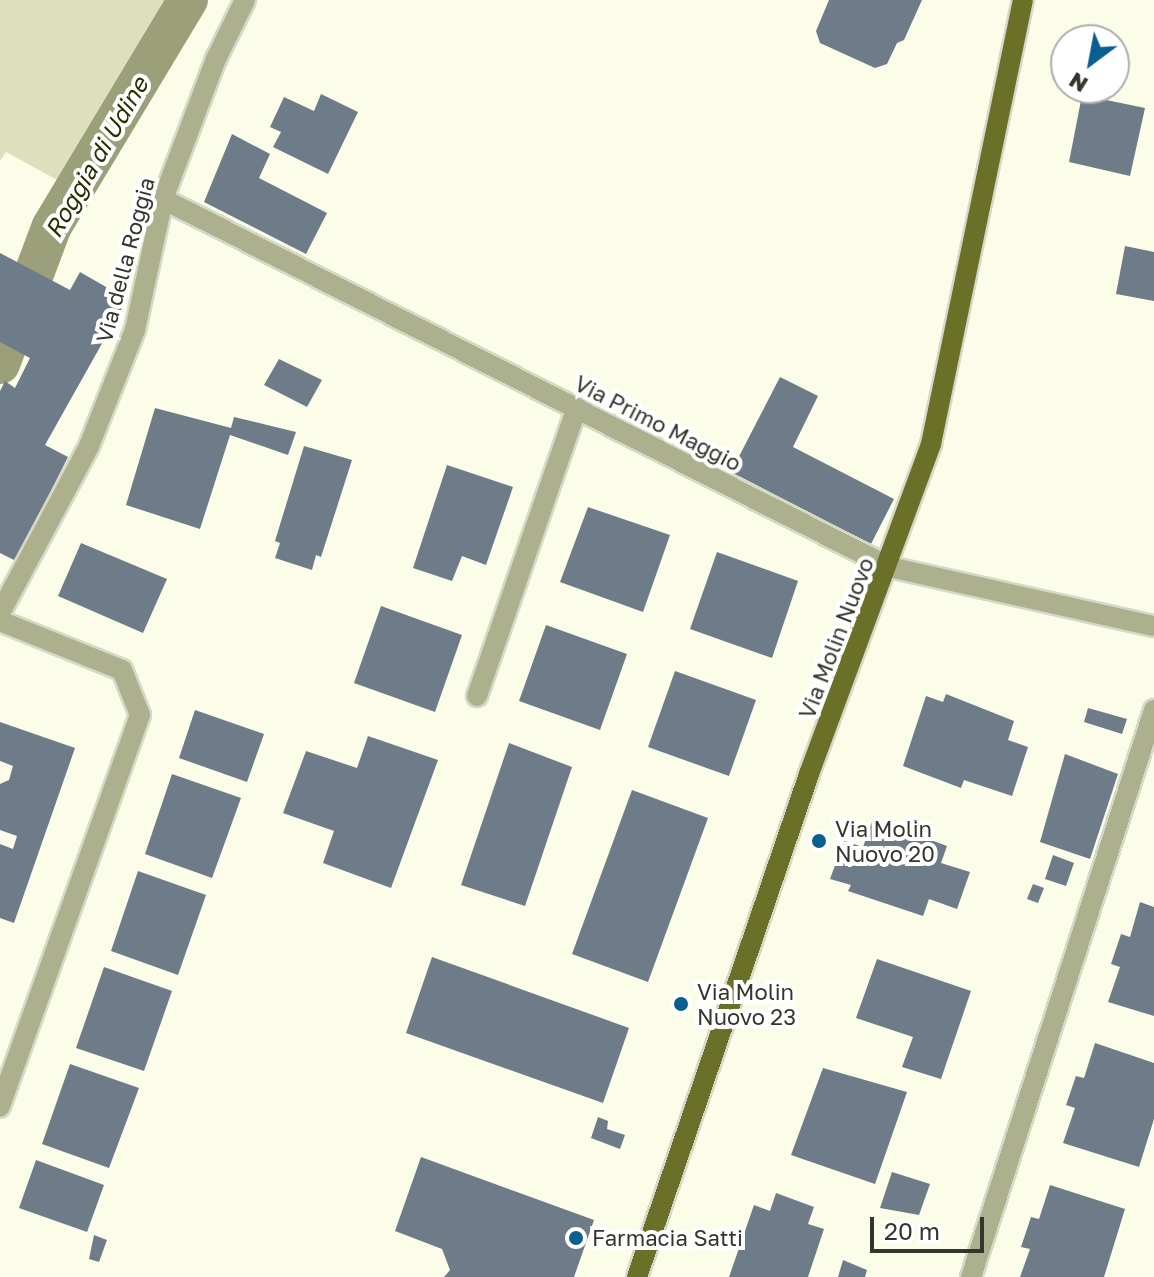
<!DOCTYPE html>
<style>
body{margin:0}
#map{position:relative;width:1154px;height:1277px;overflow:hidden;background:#fbfde9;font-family:"Golos Text",sans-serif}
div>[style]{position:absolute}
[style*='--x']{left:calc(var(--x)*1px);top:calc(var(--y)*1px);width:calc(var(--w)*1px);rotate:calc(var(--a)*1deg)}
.green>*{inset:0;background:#dce0bd}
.canal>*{height:40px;margin:-20px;padding:0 20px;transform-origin:20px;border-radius:20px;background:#9ba07b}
.building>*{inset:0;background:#6d7c88}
.roads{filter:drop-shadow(2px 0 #d7d9c7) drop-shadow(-2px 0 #d7d9c7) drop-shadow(0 2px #d7d9c7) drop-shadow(0 -2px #d7d9c7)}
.minor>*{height:20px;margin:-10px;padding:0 10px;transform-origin:10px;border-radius:10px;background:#acb08c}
.major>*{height:20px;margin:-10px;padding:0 10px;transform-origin:10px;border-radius:10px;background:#6b7029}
.dots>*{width:22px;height:22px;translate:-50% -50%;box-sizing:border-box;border:4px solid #fff;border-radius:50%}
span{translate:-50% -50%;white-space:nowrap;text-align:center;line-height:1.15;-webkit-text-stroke:8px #fff;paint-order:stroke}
.street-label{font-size:22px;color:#34352d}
.poi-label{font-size:22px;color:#34352d}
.left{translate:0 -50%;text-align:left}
.water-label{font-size:24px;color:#2c2e00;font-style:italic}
.north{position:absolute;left:1050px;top:24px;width:80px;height:80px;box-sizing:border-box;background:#fff;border:2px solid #aeaeab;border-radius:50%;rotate:212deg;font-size:22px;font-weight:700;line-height:32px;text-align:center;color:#34352d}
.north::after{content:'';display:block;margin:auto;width:28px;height:36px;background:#0b5e90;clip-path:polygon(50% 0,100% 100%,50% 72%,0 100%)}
.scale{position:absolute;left:870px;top:1217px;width:114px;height:36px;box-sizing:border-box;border:4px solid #34352d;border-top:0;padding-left:10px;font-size:24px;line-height:28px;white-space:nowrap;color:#34352d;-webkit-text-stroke:6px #fff;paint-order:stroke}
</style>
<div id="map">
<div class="green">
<div style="clip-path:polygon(0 0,165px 0,59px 181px,6px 152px,0 161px)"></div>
</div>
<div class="canal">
<div style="--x:0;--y:364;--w:147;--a:-69.4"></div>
<div style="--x:52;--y:226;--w:264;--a:-59"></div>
</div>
<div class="building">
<div style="clip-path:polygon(829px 0,922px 0,904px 40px,897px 43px,887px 64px,875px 68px,820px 43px,816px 31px)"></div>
<div style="clip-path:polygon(321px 94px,358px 112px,328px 174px,273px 147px,281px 132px,270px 127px,284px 97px,314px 111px)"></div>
<div style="clip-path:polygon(1082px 95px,1145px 108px,1130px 176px,1069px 162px)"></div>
<div style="clip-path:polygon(232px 134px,270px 154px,259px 178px,327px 213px,306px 254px,204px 202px)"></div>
<div style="clip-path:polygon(1125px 246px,1154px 252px,1154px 301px,1116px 294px)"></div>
<div style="clip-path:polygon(0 253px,70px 290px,80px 272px,127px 299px,45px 445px,68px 457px,16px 561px,0 553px,0 391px,5px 381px,15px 388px,30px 358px,0 342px)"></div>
<div style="clip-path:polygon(279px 359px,322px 380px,307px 407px,264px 385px)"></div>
<div style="clip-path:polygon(780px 377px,818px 396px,793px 447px,894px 499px,871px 544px,731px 472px)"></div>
<div style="clip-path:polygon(155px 408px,231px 428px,234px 417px,296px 432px,288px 455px,230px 435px,200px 529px,126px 505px)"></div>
<div style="clip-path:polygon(304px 446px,352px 460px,321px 557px,316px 555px,312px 570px,275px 558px,280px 543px,275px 541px)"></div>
<div style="clip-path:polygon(447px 465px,513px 487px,486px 565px,462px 556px,452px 581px,413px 568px)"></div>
<div style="clip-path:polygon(588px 507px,670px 535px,643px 612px,560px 582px)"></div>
<div style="clip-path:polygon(81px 543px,167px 579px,143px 633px,58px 596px)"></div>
<div style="clip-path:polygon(717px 552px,798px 581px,772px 658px,690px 629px)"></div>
<div style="clip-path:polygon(381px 606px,462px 635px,435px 712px,354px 683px)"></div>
<div style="clip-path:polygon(546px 625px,627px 654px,600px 730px,519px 701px)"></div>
<div style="clip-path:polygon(675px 671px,756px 700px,729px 776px,648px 747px)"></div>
<div style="clip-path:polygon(946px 694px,1014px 721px,1008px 740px,1028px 747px,1012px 796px,964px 780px,961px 788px,903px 766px,926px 696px,943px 702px)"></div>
<div style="clip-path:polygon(1088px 708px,1127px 719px,1122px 734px,1084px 722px)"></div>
<div style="clip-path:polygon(195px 710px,264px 734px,247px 782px,179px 758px)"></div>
<div style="clip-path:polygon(0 722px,75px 748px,14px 923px,0 918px,0 844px,13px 849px,17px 836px,0 830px,0 784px,9px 780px,13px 766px,0 761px)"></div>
<div style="clip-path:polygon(368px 736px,438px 760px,391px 888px,323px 863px,334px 831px,283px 813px,306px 751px,357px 768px)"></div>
<div style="clip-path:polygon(509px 743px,572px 767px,525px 906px,461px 885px)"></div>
<div style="clip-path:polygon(1065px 754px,1118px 774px,1090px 859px,1040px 842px)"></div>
<div style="clip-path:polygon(172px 774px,241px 798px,212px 878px,145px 854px)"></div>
<div style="clip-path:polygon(632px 790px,708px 818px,648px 982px,572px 954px)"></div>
<div style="clip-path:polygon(906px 817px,924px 823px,920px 836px,947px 846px,941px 863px,970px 872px,957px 909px,929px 899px,923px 916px,848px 891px,851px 885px,830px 879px,844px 841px,863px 847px,873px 819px,902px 829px)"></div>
<div style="clip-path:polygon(1053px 855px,1074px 863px,1066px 886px,1045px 879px)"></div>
<div style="clip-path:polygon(138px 871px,206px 895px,178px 975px,111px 951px)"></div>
<div style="clip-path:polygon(1033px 884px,1044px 888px,1038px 903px,1027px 899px)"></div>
<div style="clip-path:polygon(1140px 902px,1154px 907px,1154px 1016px,1108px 1002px,1120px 967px,1111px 964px,1121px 934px,1130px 937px)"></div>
<div style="clip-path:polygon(432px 957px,629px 1028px,603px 1103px,406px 1033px)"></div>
<div style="clip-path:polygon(877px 959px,971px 991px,941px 1079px,902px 1067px,913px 1037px,856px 1018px)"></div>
<div style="clip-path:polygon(104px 967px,172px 991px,144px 1071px,76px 1048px)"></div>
<div style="clip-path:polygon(1095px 1043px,1154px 1063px,1154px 1119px,1139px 1167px,1063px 1143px,1075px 1108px,1066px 1105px,1076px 1076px,1084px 1078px)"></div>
<div style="clip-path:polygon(70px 1064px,139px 1088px,109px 1168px,42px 1144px)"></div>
<div style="clip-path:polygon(823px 1068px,907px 1092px,875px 1184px,791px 1155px)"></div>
<div style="clip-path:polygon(598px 1117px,608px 1121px,607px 1129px,625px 1135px,620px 1149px,591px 1138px)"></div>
<div style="clip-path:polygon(421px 1157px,594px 1220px,574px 1277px,444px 1277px,450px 1270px,442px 1249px,395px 1231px)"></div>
<div style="clip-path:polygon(36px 1160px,104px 1185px,87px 1232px,19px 1208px)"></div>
<div style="clip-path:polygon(892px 1172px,930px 1184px,919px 1215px,880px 1208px)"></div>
<div style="clip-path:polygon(1050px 1185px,1125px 1209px,1104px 1277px,1020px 1277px,1030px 1249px,1021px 1247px,1031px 1217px,1039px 1219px)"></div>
<div style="clip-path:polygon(776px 1193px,814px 1207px,808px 1224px,824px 1229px,808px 1277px,729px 1277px,754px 1205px,770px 1211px)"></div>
<div style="clip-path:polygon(94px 1235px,107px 1240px,99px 1262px,89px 1259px)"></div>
<div style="clip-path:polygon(843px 1260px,867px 1270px,865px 1277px,838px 1277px)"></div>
</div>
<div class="roads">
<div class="minor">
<div style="--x:163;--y:199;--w:814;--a:26.88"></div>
<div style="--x:889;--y:567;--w:271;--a:12.6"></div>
<div style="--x:0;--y:613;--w:189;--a:-61.9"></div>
<div style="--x:89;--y:446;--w:125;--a:-68.4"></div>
<div style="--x:135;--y:330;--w:134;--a:-77.9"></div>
<div style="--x:163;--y:199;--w:150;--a:-69.3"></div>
<div style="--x:216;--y:59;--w:66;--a:-63.8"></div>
<div style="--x:0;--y:621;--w:131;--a:21.9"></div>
<div style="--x:122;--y:670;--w:48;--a:68.2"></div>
<div style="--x:140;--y:715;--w:416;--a:109.7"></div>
<div style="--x:477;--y:696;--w:305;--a:-70.9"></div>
<div style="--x:971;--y:1277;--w:596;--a:-72.11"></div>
</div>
<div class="major">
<div style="--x:637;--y:1277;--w:532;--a:-71.12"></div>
<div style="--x:809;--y:774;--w:352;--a:-69.7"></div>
<div style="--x:931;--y:444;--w:453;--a:-78.3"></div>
</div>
</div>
<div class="dots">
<div style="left:819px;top:841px;background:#0b5e90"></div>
<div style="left:681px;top:1004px;background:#0b5e90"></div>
<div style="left:576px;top:1238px;background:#0b5e90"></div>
</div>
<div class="street-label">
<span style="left:125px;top:260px;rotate:-75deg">Via della Roggia</span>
<span style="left:658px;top:423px;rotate:27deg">Via Primo Maggio</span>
<span style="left:836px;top:638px;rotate:-69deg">Via Molin Nuovo</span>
</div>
<div class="poi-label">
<span class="left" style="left:835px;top:841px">Via Molin<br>Nuovo 20</span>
<span class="left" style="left:697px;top:1004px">Via Molin<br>Nuovo 23</span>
<span class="left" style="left:592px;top:1238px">Farmacia Satti</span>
</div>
<div class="water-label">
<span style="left:96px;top:157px;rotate:-60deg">Roggia di Udine</span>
</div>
<div class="north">N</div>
<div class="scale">20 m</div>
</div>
